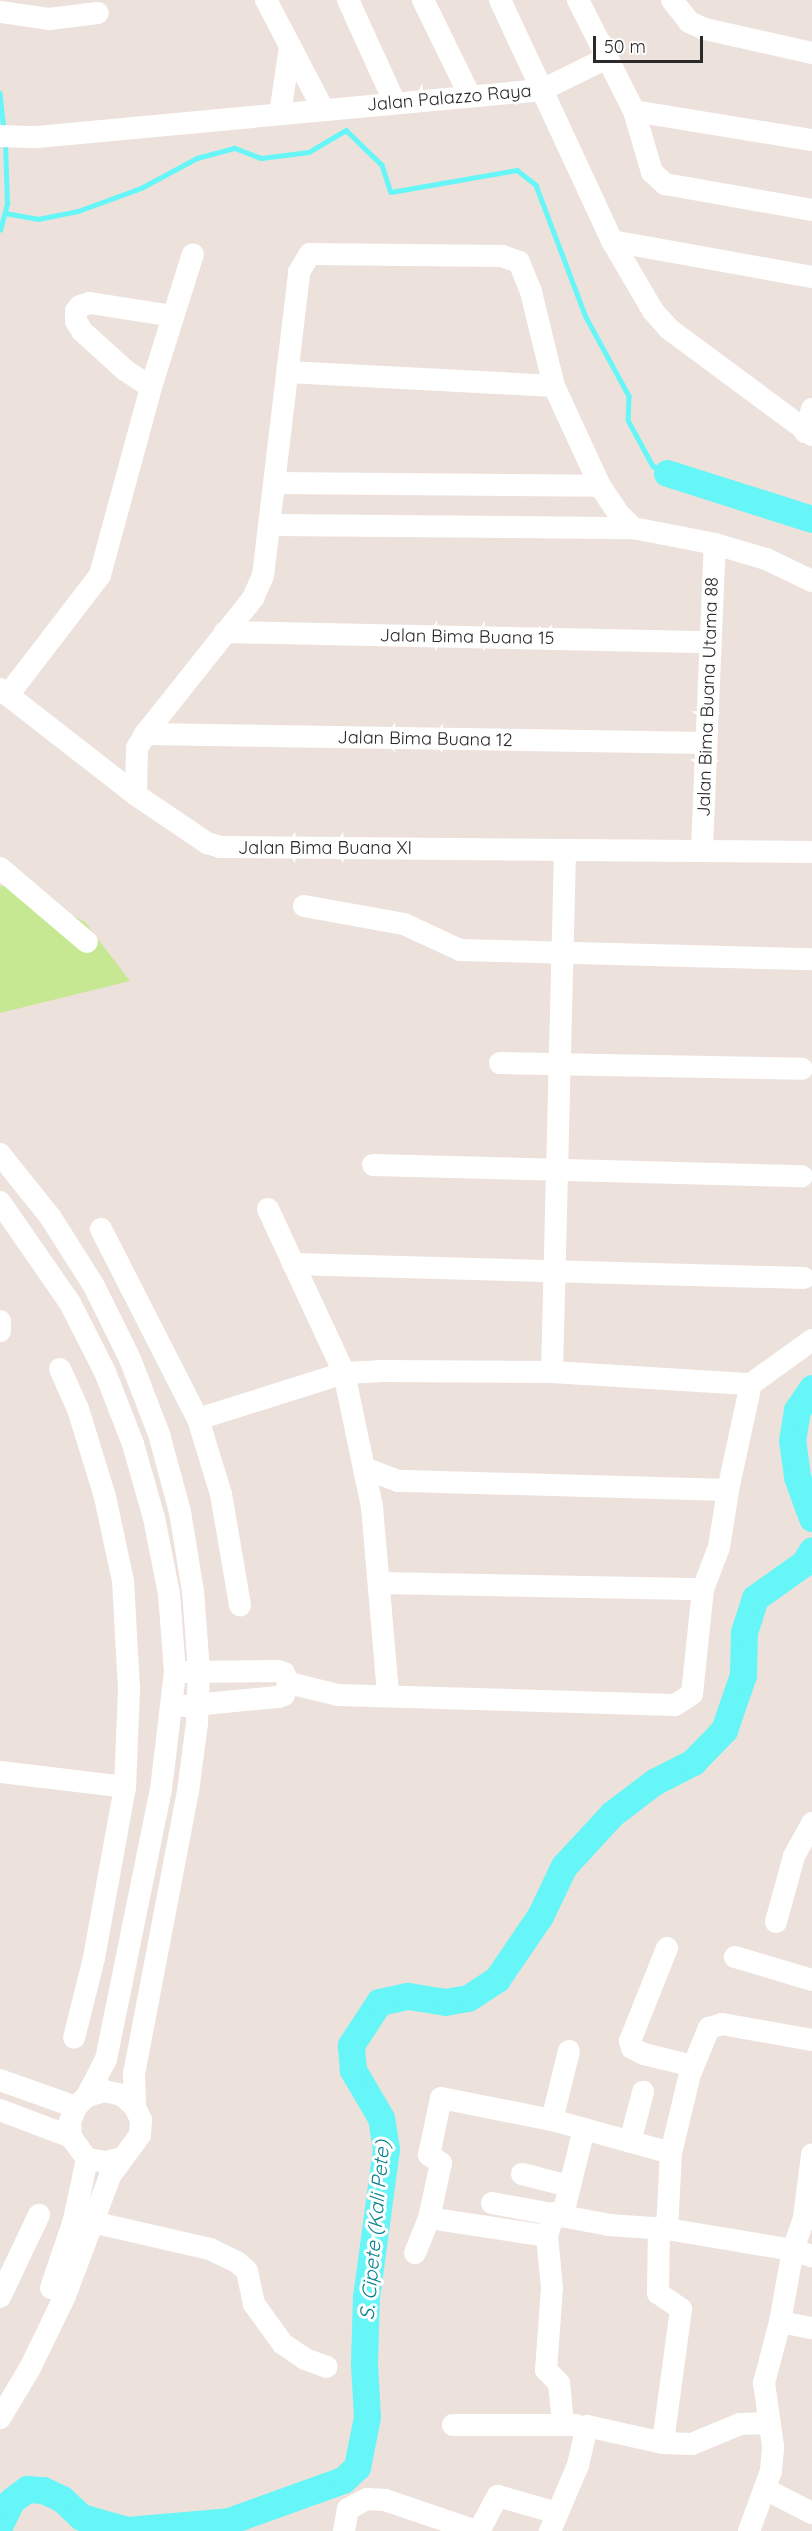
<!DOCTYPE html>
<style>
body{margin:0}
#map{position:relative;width:812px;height:2531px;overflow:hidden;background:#ede1db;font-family:Quicksand,sans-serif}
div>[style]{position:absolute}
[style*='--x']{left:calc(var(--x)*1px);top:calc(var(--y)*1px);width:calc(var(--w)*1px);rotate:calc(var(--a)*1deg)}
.green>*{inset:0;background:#c6e893}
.stream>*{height:4.5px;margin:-2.25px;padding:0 2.25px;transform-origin:2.25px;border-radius:2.25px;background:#66f6f7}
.river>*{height:27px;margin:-13.5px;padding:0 13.5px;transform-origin:13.5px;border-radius:13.5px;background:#66f6f7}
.minor>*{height:22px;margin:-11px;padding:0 11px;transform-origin:11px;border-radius:11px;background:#fff}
span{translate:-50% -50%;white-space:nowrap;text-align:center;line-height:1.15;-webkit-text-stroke:6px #fff;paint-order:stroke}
.street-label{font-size:18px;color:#2a2a2a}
.water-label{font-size:20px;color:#06838f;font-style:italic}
.scale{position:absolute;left:593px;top:36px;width:110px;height:27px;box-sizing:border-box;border:3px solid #2a2a2a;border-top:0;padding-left:8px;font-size:18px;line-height:21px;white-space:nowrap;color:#2a2a2a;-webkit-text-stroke:4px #fff;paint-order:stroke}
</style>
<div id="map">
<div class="green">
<div style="clip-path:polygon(0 886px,14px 886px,85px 922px,130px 981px,0 1013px)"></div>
</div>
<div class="stream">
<div style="--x:0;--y:93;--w:36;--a:84"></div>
<div style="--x:5;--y:213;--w:34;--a:10"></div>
<div style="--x:38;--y:219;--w:41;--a:-11.3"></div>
<div style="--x:78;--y:211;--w:67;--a:-20.1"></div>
<div style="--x:141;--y:188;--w:64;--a:-28.2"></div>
<div style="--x:197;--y:158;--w:39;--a:-15"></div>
<div style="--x:235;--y:148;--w:28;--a:21"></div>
<div style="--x:261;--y:158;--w:48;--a:-7.1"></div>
<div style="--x:309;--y:152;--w:43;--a:-30.7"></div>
<div style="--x:346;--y:130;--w:50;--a:44.2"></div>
<div style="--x:382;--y:165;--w:28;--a:72"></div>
<div style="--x:391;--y:192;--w:128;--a:-9.9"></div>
<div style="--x:517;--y:170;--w:24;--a:38"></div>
<div style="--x:536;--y:185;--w:141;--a:69.3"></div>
<div style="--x:586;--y:317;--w:90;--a:61.4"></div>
<div style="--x:629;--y:396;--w:24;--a:92"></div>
<div style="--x:628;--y:420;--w:52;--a:61.5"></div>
<div style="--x:653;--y:466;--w:16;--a:27"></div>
<div style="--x:0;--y:230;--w:28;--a:-75"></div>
<div style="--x:7;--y:203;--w:60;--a:-91.9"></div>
</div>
<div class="river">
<div style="--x:667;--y:473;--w:152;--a:17.6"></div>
<div style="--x:812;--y:1388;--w:27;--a:124"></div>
<div style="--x:797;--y:1410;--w:30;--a:99"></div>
<div style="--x:792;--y:1440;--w:37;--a:82"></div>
<div style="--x:797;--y:1477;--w:44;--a:69.9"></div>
<div style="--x:0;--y:2524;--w:25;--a:-64"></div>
<div style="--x:11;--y:2501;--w:20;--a:-37"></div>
<div style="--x:27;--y:2489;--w:16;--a:4"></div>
<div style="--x:43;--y:2490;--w:21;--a:25"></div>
<div style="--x:62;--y:2499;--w:26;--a:43"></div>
<div style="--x:81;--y:2517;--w:48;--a:15.8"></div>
<div style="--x:127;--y:2530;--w:102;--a:-5"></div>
<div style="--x:229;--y:2521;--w:121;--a:-19.8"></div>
<div style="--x:343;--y:2480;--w:19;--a:-43"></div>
<div style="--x:357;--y:2467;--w:51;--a:-78.7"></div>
<div style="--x:367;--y:2417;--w:54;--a:-93.2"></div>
<div style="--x:364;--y:2363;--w:66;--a:-88.3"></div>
<div style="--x:366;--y:2297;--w:149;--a:-82.3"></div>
<div style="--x:386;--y:2149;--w:31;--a:-99"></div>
<div style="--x:381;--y:2118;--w:56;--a:-120.3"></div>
<div style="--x:353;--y:2070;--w:25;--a:-95"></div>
<div style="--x:351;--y:2045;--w:51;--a:-56.9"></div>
<div style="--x:379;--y:2002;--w:30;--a:-12"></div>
<div style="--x:408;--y:1996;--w:37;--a:9"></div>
<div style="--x:445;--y:2002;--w:23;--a:-10"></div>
<div style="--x:468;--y:1998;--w:35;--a:-33"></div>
<div style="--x:497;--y:1979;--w:76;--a:-55.7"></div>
<div style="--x:540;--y:1916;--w:55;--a:-64.4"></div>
<div style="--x:564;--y:1866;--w:71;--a:-47.3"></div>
<div style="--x:612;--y:1814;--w:53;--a:-37.3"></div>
<div style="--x:654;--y:1782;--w:44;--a:-27.1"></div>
<div style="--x:693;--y:1762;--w:45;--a:-45.9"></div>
<div style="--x:724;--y:1730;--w:58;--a:-70.9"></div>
<div style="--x:743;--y:1675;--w:43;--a:-88.7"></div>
<div style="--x:744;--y:1632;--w:36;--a:-72"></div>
<div style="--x:755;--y:1598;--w:60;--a:-35.5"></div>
<div style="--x:804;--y:1563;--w:15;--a:-58"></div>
</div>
<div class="minor">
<div style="--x:266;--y:0;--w:123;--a:62.4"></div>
<div style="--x:348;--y:0;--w:113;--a:65.5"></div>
<div style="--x:423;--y:0;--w:105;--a:63.9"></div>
<div style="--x:500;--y:0;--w:99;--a:65"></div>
<div style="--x:542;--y:90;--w:72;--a:-26.2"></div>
<div style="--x:578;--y:0;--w:124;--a:63.2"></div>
<div style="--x:634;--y:111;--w:180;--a:9.3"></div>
<div style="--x:672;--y:0;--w:28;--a:52"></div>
<div style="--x:689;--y:22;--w:17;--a:24"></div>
<div style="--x:705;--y:29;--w:110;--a:12.6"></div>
<div style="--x:0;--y:12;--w:49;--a:8.1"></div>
<div style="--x:49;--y:19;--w:49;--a:-7"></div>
<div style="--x:634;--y:111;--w:64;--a:73.6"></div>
<div style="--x:652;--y:172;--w:18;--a:43"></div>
<div style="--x:665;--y:184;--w:149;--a:10"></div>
<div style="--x:280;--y:114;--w:69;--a:-81.6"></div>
<div style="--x:0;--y:136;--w:37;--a:2"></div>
<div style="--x:37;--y:137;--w:507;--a:-5.32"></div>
<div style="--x:542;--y:90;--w:166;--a:65.1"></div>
<div style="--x:612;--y:241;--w:81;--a:59.6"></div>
<div style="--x:653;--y:311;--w:24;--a:48"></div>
<div style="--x:669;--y:329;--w:178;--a:36.5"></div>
<div style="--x:612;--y:241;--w:203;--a:10.2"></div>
<div style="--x:288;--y:372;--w:266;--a:3"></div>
<div style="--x:151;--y:387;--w:31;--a:-147"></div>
<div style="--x:125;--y:370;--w:58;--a:-137.8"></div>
<div style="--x:82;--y:331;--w:12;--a:-121"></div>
<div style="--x:76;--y:321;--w:10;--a:-90"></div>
<div style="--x:76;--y:311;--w:6;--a:-51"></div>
<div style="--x:80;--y:306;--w:10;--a:-17"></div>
<div style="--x:90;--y:303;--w:84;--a:8.9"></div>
<div style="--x:805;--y:432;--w:24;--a:-73"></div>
<div style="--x:276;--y:483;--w:324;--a:0.5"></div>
<div style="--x:272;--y:525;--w:361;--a:0.5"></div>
<div style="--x:225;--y:632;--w:484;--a:1.2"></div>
<div style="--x:0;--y:689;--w:172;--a:37.9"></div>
<div style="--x:136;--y:795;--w:86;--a:34.1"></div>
<div style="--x:207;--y:843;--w:14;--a:17"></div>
<div style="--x:220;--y:847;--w:592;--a:0.48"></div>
<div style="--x:8;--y:695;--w:151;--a:-52.5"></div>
<div style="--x:100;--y:575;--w:195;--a:-74.8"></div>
<div style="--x:151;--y:387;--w:139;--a:-72.5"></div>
<div style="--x:145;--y:734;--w:560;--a:0.92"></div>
<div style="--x:136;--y:795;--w:47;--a:-88.8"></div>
<div style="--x:137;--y:748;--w:16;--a:-60"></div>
<div style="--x:145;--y:734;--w:174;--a:-51.5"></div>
<div style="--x:253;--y:598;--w:24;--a:-66"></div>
<div style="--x:263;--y:576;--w:306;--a:-83.2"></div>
<div style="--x:299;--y:272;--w:21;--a:-59"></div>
<div style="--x:310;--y:254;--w:192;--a:0.6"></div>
<div style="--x:502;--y:256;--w:18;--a:19"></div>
<div style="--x:519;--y:262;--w:32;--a:68"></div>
<div style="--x:531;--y:292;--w:97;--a:76.3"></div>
<div style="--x:554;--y:386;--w:110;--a:65.3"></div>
<div style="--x:600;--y:486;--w:34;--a:56"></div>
<div style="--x:619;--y:514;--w:20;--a:45"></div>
<div style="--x:633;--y:528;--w:84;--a:11"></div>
<div style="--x:715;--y:544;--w:53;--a:16.4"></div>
<div style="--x:766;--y:559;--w:51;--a:25.6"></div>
<div style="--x:702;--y:849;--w:305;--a:-87.6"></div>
<div style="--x:0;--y:868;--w:114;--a:40.4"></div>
<div style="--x:304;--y:906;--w:102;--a:10.2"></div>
<div style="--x:404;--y:924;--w:62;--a:24.9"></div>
<div style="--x:460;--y:950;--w:352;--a:1.5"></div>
<div style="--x:500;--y:1063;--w:302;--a:1.1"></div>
<div style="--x:0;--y:1154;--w:82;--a:51.4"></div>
<div style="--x:51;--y:1218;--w:80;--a:57.7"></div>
<div style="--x:94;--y:1286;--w:81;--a:63.7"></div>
<div style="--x:130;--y:1359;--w:80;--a:68.9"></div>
<div style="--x:159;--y:1434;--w:81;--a:74.9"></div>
<div style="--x:180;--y:1512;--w:80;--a:80.7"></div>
<div style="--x:193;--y:1591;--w:80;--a:85.7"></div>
<div style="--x:199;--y:1671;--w:52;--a:92.2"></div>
<div style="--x:197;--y:1723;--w:69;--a:97.5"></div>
<div style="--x:188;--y:1791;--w:288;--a:100.8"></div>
<div style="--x:134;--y:2074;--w:33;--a:88"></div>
<div style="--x:373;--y:1165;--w:429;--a:1.5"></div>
<div style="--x:0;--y:1202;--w:123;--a:55.3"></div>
<div style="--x:70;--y:1303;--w:77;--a:63.1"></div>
<div style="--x:105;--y:1372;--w:77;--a:68.7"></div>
<div style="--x:133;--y:1444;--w:77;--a:74.2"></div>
<div style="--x:154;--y:1518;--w:77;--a:78.8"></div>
<div style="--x:169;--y:1594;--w:78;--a:85.6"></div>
<div style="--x:175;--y:1672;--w:118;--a:96.8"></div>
<div style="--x:161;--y:1789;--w:276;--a:101.5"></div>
<div style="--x:106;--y:2059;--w:42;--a:117.2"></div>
<div style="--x:268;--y:1209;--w:181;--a:65.1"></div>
<div style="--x:344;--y:1373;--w:137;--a:78.2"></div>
<div style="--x:372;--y:1507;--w:189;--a:85.1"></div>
<div style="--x:101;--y:1229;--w:213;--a:63"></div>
<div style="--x:198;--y:1419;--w:78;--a:73"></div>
<div style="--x:221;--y:1494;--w:113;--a:80.3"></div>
<div style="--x:293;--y:1264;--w:511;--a:1.57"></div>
<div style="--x:0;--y:1321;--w:10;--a:90"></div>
<div style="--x:60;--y:1369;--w:44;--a:65.8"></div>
<div style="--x:78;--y:1409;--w:92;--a:72.9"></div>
<div style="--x:105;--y:1497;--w:86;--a:77.9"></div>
<div style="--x:123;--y:1581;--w:108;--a:86.8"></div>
<div style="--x:129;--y:1689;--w:98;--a:92.3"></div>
<div style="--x:125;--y:1787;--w:174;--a:100.3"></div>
<div style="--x:94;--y:1958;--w:82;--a:104"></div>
<div style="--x:552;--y:1372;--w:522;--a:-88.57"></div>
<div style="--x:198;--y:1419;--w:153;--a:-17.5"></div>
<div style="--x:344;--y:1373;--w:35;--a:-3"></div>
<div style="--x:379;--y:1371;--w:173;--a:0.3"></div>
<div style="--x:552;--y:1372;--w:199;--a:3.5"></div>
<div style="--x:751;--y:1384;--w:75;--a:-35.8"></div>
<div style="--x:728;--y:1490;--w:108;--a:-77.8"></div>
<div style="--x:380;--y:1583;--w:323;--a:1.1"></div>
<div style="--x:289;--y:1683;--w:50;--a:13.8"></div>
<div style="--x:338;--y:1695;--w:337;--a:1.7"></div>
<div style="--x:675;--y:1705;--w:20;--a:-33"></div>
<div style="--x:692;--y:1694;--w:106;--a:-84"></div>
<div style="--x:703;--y:1589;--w:45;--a:-69.1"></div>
<div style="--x:719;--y:1547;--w:58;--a:-81"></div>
<div style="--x:728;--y:1490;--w:330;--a:-178.4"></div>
<div style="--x:398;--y:1481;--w:36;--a:-159"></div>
<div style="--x:184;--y:1706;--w:94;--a:-5.5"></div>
<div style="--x:278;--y:1697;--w:6;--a:-18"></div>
<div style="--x:284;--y:1695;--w:13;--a:-67"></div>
<div style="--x:289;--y:1683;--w:11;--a:-117"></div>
<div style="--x:284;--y:1673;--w:6;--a:-162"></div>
<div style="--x:278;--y:1671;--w:92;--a:179.4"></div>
<div style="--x:0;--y:1772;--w:126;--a:6.8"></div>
<div style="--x:776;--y:1922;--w:68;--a:-74.7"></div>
<div style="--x:794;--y:1856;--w:38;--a:-61"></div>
<div style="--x:667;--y:1948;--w:100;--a:111.7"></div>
<div style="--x:630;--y:2041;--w:7;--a:74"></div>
<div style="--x:632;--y:2048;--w:13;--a:27"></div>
<div style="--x:644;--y:2054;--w:50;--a:13.8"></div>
<div style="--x:735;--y:1957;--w:80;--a:16.6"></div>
<div style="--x:0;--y:2080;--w:81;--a:19.6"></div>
<div style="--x:0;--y:2110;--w:76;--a:20.8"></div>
<div style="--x:552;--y:2120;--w:71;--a:-76.2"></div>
<div style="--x:630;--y:2142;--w:52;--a:-75.4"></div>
<div style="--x:522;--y:2174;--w:49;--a:14.3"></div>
<div style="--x:492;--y:2203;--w:119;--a:10.6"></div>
<div style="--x:609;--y:2225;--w:58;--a:3.9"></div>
<div style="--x:667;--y:2229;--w:128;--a:9.5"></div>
<div style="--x:793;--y:2250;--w:20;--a:18"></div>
<div style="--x:554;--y:2213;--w:24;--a:107"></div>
<div style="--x:547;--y:2236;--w:52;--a:84.5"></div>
<div style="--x:552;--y:2288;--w:82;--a:94.2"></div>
<div style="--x:546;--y:2370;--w:18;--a:45"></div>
<div style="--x:559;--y:2383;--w:41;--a:84.4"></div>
<div style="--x:563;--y:2214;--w:88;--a:-76.1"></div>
<div style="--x:429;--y:2218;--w:56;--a:-77.7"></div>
<div style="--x:441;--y:2163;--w:14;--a:-146"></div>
<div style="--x:429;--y:2155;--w:58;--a:-78.1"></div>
<div style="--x:441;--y:2098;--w:113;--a:11.2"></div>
<div style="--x:552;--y:2120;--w:123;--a:15.5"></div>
<div style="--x:92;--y:2222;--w:121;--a:12.9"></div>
<div style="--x:210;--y:2249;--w:30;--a:26"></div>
<div style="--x:237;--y:2262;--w:13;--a:42"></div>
<div style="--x:247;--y:2271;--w:34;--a:78"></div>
<div style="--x:254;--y:2304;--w:49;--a:54.1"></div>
<div style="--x:283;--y:2344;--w:27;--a:34"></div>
<div style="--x:305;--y:2359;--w:23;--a:20"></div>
<div style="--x:659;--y:2228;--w:65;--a:90.9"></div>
<div style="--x:658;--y:2293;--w:28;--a:35"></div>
<div style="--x:681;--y:2309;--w:135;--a:97.7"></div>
<div style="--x:667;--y:2229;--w:76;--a:-87"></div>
<div style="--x:671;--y:2153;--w:81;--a:-76.5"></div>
<div style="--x:690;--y:2074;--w:50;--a:-67.6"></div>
<div style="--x:709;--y:2028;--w:14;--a:-17"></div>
<div style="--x:722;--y:2024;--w:91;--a:10.1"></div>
<div style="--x:415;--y:2253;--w:38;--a:-68"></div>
<div style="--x:429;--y:2218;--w:119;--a:8.7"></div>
<div style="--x:51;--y:2288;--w:72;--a:-71.3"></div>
<div style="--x:74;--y:2220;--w:62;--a:-78"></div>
<div style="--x:0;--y:2297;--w:91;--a:-64.6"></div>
<div style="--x:780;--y:2322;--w:33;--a:11"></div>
<div style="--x:0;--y:2418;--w:58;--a:-59"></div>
<div style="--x:30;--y:2368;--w:80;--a:-64.1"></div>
<div style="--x:65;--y:2296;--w:128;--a:-69.4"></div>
<div style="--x:110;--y:2176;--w:51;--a:-53.8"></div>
<div style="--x:140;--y:2135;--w:15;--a:-86"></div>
<div style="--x:141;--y:2120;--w:14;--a:-115"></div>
<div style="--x:135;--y:2107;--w:18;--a:-137"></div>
<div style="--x:122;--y:2095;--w:17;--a:-167"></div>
<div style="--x:105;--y:2091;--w:19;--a:164"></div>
<div style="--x:87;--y:2096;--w:16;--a:135"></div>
<div style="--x:76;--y:2107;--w:16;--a:112"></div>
<div style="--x:70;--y:2122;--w:15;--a:86"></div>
<div style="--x:71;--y:2137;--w:27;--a:54"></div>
<div style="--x:87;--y:2159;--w:20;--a:9"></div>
<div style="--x:107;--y:2162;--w:16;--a:-15"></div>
<div style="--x:453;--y:2425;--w:123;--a:0"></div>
<div style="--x:765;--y:2489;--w:53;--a:27.1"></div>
<div style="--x:344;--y:2531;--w:22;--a:-80"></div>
<div style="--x:348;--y:2509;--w:21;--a:-28"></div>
<div style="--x:367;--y:2499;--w:18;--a:3"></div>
<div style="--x:385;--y:2500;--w:96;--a:18.8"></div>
<div style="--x:479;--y:2531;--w:40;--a:-62"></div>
<div style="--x:498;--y:2496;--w:61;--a:16.1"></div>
<div style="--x:550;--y:2531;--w:72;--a:-67"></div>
<div style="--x:578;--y:2465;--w:40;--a:-77"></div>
<div style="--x:587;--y:2426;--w:78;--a:12.6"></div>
<div style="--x:663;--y:2443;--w:29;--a:2"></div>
<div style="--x:692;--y:2444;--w:52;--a:-22.6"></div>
<div style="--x:740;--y:2424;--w:29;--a:-2"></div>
<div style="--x:749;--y:2531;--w:64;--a:-69.9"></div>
<div style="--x:771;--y:2471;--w:25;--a:-85"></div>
<div style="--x:773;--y:2446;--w:64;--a:-98.1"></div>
<div style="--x:764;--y:2383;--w:63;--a:-75.3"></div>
<div style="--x:780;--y:2322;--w:73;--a:-79.8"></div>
<div style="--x:793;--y:2250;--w:34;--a:-71"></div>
<div style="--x:804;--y:2218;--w:64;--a:-82.8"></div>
</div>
<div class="street-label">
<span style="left:449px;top:98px;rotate:-5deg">Jalan Palazzo Raya</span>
<span style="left:467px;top:637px;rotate:1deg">Jalan Bima Buana 15</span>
<span style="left:708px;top:697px;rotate:-88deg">Jalan Bima Buana Utama 88</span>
<span style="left:425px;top:739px;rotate:1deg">Jalan Bima Buana 12</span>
<span style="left:325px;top:848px">Jalan Bima Buana XI</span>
</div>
<div class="water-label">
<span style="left:374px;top:2230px;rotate:-85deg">S. Cipete (Kali Pete)</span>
</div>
<div class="scale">50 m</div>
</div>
